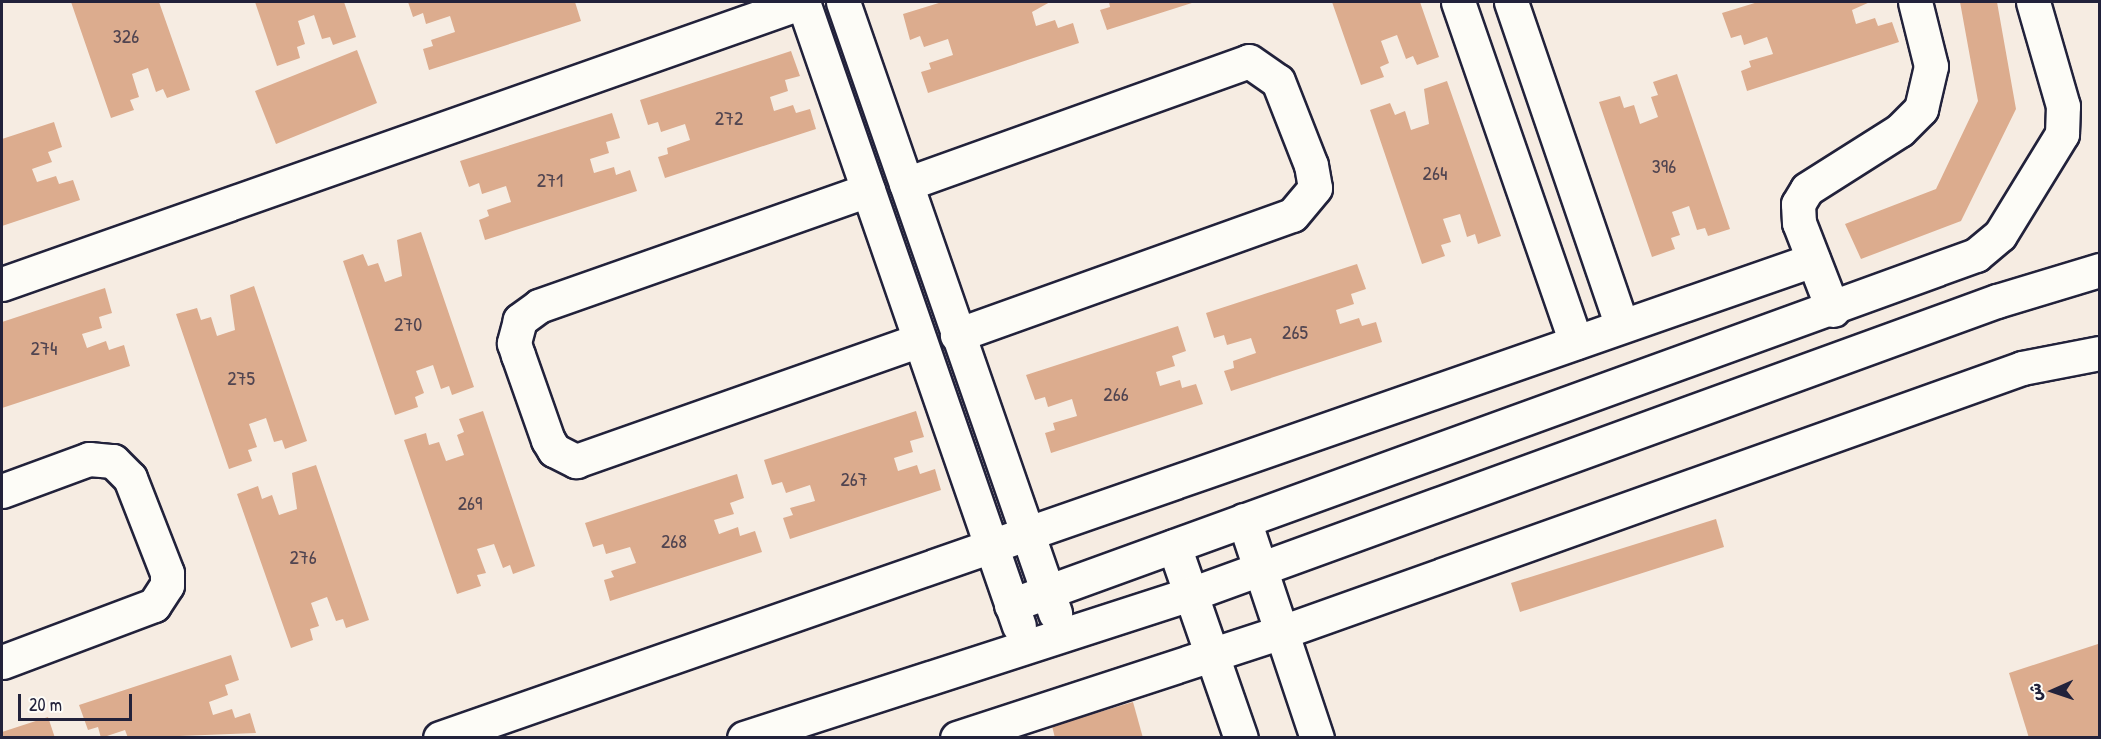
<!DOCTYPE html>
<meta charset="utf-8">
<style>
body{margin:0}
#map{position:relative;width:2101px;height:739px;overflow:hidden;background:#f6ece2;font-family:"Patrick Hand","Playpen Sans Arabic",sans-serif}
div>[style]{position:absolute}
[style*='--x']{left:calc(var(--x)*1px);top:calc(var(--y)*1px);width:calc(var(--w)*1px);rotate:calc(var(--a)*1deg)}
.building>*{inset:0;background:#dcac8e}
.roads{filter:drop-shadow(2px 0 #22223b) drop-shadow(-2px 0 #22223b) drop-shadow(0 2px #22223b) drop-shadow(0 -2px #22223b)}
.minor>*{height:33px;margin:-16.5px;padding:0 16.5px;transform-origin:16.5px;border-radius:16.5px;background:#fdfcf7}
span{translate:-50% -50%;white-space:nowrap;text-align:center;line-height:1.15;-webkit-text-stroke:4.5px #fdfcf7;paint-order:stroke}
.number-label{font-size:20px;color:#504450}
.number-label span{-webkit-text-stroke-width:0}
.frame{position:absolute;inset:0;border:3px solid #22223b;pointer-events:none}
.north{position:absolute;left:2023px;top:661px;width:60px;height:60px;-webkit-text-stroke:4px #fdfcf7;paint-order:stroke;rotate:267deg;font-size:16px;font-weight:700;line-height:24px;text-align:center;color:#22223b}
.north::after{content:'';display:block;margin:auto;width:21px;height:27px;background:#22223b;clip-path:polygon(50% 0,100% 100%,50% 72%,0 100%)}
.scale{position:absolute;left:18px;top:694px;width:114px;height:27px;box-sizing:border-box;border:3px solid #22223b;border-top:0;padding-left:8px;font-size:18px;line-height:21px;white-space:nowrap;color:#22223b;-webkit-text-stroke:4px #fdfcf7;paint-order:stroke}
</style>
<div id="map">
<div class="building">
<div style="clip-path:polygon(71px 2px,159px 2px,190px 90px,167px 98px,163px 89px,156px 92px,148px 68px,132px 74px,139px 97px,130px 100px,134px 110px,111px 118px)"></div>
<div style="clip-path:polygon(255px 2px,344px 2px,356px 37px,333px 45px,330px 37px,322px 39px,314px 15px,298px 21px,305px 44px,297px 47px,300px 58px,277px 66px)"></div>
<div style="clip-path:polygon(408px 2px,575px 2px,581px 21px,429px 70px,423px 49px,433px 46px,431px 40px,455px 32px,450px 16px,426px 24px,423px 13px,413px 17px)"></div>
<div style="clip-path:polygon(942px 2px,1050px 2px,1032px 12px,1036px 26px,1055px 20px,1058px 28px,1073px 23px,1079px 43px,928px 93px,921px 72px,931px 69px,929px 63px,953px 55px,948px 39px,924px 47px,920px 36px,910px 40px,903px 14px)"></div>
<div style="clip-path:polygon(1109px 2px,1195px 2px,1107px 30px,1100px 10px,1110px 7px)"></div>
<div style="clip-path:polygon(1332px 2px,1420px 2px,1439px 57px,1417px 65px,1413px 56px,1406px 59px,1397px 35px,1381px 41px,1389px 63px,1380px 67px,1384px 77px,1361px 85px)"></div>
<div style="clip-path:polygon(1758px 2px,1870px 2px,1852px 10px,1856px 24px,1875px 18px,1878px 26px,1892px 22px,1899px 42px,1747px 91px,1741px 71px,1751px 67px,1749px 61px,1773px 54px,1767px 37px,1744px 45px,1741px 35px,1731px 38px,1722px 13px)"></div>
<div style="clip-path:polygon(1960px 2px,1997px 2px,2016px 109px,1961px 221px,1861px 259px,1845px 224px,1936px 189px,1978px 101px)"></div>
<div style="clip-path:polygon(357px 50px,377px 103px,276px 144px,255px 91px)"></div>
<div style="clip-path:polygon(791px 51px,800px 76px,785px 80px,788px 91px,770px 97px,774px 111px,793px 105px,796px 113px,810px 109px,816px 129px,665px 178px,658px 157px,668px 154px,667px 148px,690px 140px,685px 124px,661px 132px,658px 122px,648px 125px,640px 100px)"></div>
<div style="clip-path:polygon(1677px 74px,1730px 229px,1708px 236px,1705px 228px,1697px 230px,1689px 206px,1672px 212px,1680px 235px,1671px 238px,1675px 249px,1652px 257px,1599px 102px,1620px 96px,1624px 108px,1634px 105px,1640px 124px,1658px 117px,1651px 97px,1658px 95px,1653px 82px)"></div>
<div style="clip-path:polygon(1447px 81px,1501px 236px,1478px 244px,1475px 234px,1467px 237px,1460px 214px,1443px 219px,1451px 242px,1441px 245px,1445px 256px,1422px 264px,1370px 110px,1390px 103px,1395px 115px,1405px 111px,1411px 130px,1429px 124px,1424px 89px)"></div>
<div style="clip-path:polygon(612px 113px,620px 138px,606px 142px,609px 153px,590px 159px,594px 173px,614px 167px,616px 175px,630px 170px,637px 191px,485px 240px,479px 220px,489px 216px,487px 210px,511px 202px,506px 186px,482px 194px,479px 183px,469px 187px,460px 161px)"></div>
<div style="clip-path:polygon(54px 122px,62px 147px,48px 152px,52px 162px,32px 169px,37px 182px,56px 176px,59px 184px,73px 180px,80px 200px,2px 226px,2px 139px)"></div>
<div style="clip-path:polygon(421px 232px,474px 387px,452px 395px,449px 386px,441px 389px,433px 365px,416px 371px,424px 393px,415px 397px,418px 407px,395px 415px,343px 261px,363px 254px,368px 266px,378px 263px,385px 282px,402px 276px,397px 240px)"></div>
<div style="clip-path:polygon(1357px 264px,1366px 289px,1351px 294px,1354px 304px,1336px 310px,1340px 324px,1359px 318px,1362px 326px,1376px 322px,1382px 342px,1231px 391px,1224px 371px,1234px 368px,1233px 361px,1256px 353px,1251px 338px,1227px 345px,1224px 335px,1214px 338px,1206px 313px)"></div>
<div style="clip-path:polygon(254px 286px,307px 441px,285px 449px,282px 440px,274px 442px,266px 418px,249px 424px,257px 447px,248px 450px,252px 461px,229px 469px,176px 314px,197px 308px,201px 320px,211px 317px,217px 336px,235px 330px,230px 295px)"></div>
<div style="clip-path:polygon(105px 288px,112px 313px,99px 317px,102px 328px,82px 334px,87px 348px,106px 341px,109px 350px,124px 345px,130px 366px,2px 408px,2px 322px)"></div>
<div style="clip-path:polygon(1178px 326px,1186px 351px,1172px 356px,1175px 366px,1156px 372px,1160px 386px,1180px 380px,1182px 388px,1196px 384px,1203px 404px,1051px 453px,1045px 433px,1055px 430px,1053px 423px,1077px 416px,1072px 399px,1048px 407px,1045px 397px,1035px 400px,1026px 375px)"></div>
<div style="clip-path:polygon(483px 411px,535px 566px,513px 574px,510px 565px,503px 568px,494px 544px,477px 549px,486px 573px,477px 575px,481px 586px,457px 594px,404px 440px,426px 433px,429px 445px,439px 442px,446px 461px,464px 455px,457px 435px,464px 432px,459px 419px)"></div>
<div style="clip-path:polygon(916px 411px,924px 437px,910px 441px,913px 452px,894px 458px,898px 471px,917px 465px,920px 474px,935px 469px,941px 490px,790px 539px,783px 518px,793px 515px,790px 508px,815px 501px,810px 485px,786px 493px,782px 482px,772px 485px,764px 460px)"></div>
<div style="clip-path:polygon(316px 465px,369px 620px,346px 628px,343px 619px,336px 621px,327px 597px,311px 603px,319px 626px,310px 629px,313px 640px,291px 648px,237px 494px,258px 486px,262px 499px,272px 495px,279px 515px,297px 509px,292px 473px)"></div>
<div style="clip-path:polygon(737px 474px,744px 498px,730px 503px,734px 514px,714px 520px,719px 534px,738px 527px,740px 536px,755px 531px,762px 552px,610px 601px,604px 580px,614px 577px,611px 571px,636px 563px,630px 547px,606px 554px,603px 544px,593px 547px,585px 523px)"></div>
<div style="clip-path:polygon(1716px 519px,1724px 547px,1520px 612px,1511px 583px)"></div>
<div style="clip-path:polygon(2098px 644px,2100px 738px,2029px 738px,2009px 673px)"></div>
<div style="clip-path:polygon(231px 655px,239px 680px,225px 685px,228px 695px,209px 702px,213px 715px,232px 709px,235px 718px,250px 713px,256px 733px,128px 738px,125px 730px,101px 738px,98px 727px,88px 730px,79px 705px)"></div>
<div style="clip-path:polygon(1133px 702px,1143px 738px,1055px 738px,1052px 726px)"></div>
<div style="clip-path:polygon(48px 717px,55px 738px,2px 738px,2px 732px)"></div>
</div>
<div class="roads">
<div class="minor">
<div style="--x:803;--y:2;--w:660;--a:70.91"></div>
<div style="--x:843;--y:2;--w:647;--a:70.86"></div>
<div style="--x:1458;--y:2;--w:360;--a:70.9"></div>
<div style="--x:1511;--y:2;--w:342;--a:71.1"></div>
<div style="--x:906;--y:184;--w:364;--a:-19.7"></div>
<div style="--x:1249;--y:61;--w:35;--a:35"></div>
<div style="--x:1278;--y:81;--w:90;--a:68.6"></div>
<div style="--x:1311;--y:165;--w:23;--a:80"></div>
<div style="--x:1315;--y:188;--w:35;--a:130"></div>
<div style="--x:1292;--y:215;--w:356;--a:160.3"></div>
<div style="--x:868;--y:190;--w:349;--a:160.6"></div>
<div style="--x:539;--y:306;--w:24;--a:144"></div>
<div style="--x:520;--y:320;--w:24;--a:105"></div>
<div style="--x:514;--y:343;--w:13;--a:72"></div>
<div style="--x:518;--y:355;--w:90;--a:70.6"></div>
<div style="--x:548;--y:440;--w:12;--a:59"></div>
<div style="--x:554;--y:450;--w:25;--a:27"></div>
<div style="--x:576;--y:461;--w:364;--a:-19.4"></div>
<div style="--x:2;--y:284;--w:849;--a:-19.4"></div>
<div style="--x:1833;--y:310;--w:93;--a:-111.3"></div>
<div style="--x:1799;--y:223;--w:19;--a:-93"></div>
<div style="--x:1798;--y:204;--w:17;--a:-59"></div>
<div style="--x:1807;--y:189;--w:110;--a:-32.4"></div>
<div style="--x:1900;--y:130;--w:30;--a:-45"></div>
<div style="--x:1921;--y:109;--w:44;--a:-76.9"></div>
<div style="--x:1931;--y:66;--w:66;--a:-104"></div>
<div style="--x:2;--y:491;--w:93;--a:-20.2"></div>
<div style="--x:89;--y:459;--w:24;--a:5"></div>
<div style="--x:113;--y:461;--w:24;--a:45"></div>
<div style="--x:130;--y:478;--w:102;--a:68.7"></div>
<div style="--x:167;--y:573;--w:12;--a:90"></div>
<div style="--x:167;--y:585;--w:24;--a:123"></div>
<div style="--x:154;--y:605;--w:162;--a:159.4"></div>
<div style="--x:1244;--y:520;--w:230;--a:71.5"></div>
<div style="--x:1174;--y:546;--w:203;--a:70.8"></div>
<div style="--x:1011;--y:605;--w:1027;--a:-19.94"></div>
<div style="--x:1976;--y:255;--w:31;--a:-40"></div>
<div style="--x:2000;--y:235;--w:119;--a:-58.5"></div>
<div style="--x:2062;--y:134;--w:28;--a:-88"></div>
<div style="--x:2063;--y:106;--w:108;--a:-106.1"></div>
<div style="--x:440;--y:738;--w:1454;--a:-19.2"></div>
<div style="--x:744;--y:738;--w:470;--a:-17.9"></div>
<div style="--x:1191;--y:594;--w:858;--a:-19.98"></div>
<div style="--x:1997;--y:301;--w:108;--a:-16.8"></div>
<div style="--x:957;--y:738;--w:342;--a:-18.1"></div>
<div style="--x:1282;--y:632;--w:786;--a:-19.63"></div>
<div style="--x:2022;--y:368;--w:79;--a:-10.9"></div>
</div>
</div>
<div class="number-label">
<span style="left:126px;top:35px">326</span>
<span style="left:729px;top:117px">272</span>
<span style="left:1664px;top:165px">396</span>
<span style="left:1435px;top:172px">264</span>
<span style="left:550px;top:179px">271</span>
<span style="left:408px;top:323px">270</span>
<span style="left:1295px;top:331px">265</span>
<span style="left:44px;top:347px">274</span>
<span style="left:241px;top:377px">275</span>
<span style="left:1116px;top:393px">266</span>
<span style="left:854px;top:478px">267</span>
<span style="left:470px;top:502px">269</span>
<span style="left:674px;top:540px">268</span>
<span style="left:303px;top:556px">276</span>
</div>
<div class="frame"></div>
<div class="north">ش</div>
<div class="scale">20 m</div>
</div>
